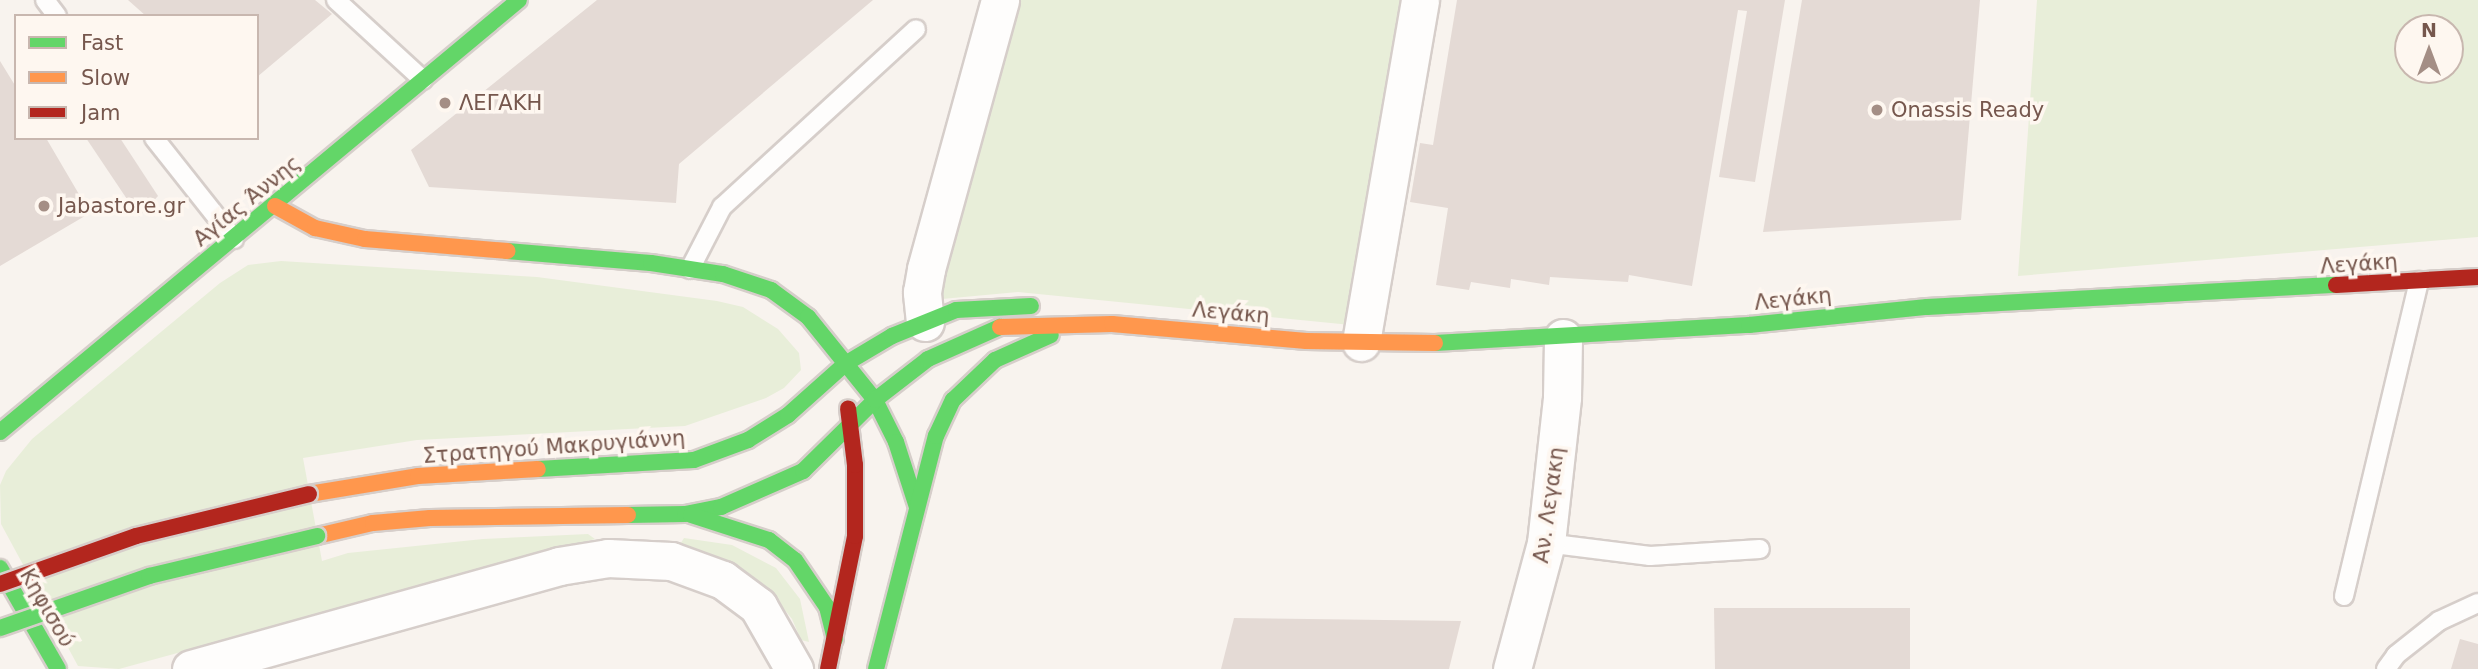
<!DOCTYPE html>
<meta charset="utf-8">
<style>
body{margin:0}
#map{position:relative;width:2478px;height:669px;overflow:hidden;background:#f8f3ee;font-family:"DejaVu Sans",sans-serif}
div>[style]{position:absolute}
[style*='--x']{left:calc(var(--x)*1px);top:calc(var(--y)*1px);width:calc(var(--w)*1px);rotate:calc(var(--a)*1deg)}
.green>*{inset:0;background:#e8eed9}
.building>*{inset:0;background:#e4dad5}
.roads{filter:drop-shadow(2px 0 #d6ceca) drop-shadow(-2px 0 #d6ceca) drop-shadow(0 2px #d6ceca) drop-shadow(0 -2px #d6ceca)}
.lane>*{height:18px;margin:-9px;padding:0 9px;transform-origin:9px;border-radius:9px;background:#fefdfc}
.street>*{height:37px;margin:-18.5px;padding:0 18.5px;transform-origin:18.5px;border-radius:18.5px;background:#fefdfc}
.fast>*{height:16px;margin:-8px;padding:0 8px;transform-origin:8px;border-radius:8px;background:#63d668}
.slow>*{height:16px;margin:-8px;padding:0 8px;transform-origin:8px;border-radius:8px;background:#ff974d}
.jam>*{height:16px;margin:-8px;padding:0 8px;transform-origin:8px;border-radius:8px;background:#b3261e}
.bridges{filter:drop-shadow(2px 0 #d7ceca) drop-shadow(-2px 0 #d7ceca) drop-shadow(0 2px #d7ceca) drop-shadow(0 -2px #d7ceca)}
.fast-bridge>*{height:16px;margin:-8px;padding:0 8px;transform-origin:8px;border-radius:8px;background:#63d668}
.jam-bridge>*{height:16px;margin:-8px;padding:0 8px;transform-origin:8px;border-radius:8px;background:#b3261e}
.dots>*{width:19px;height:19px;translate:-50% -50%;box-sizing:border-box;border:4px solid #fef7f0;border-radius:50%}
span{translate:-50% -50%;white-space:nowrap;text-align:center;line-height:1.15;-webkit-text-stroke:7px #fef7f0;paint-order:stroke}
.poi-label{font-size:21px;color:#76574d}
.left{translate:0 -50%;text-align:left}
.street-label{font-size:21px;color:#76574d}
.legend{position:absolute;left:14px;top:14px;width:245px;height:126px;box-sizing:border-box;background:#fef7f0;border:2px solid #c8b7af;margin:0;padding:9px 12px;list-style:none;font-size:21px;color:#76574d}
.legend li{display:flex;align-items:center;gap:14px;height:35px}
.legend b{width:35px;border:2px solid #c8b7af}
.north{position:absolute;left:2394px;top:14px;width:70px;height:70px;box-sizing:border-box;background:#fef7f0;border:2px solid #c8b7af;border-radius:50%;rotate:0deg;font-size:19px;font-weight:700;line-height:28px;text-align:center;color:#76574d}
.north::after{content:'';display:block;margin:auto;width:24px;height:32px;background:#a48e85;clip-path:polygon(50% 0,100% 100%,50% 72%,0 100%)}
</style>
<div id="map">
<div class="green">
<div style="clip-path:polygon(1014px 0,1408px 0,1351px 325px,1018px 292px,942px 299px,938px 286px)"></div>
<div style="clip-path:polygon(evenodd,2037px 0,2478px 0,2478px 237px,2018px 276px,2037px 0,2450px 28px,2450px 70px,2408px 70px,2408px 28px,2450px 28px)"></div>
<div style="clip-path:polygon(281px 261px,537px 277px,717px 301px,743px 307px,778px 329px,799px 353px,801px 370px,784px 388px,766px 398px,685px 426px,417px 440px,303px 458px,322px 561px,348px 553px,483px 539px,588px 534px,595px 539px,119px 669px,78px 666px,1px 524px,0 485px,6px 471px,32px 439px,220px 283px,248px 265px)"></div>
<div style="clip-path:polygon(684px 538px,732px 545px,776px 568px,800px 599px,809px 642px,801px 640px,792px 619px,770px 592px,740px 572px,679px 546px)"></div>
</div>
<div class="building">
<div style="clip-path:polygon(128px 0,315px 0,332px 14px,257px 77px,257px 16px,146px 16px)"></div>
<div style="clip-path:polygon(597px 0,873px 0,679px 164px,676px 203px,429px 187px,411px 150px)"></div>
<div style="clip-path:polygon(1457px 0,1785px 0,1755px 182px,1719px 177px,1747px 11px,1738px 10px,1692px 286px,1629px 275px,1628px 282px,1550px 277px,1549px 285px,1511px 279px,1510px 288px,1471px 282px,1469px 290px,1436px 285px,1448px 208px,1410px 202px,1420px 143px,1433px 145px)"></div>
<div style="clip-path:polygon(1802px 0,1980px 0,1961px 220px,1763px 232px)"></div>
<div style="clip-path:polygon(0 61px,16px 87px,16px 138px,46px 138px,90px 213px,0 266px)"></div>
<div style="clip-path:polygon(86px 138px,120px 138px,158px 196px,139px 217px)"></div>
<div style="clip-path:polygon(1714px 608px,1910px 608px,1910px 669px,1715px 669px)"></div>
<div style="clip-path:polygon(1234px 618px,1461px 621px,1449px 669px,1221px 669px)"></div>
<div style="clip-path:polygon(2460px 639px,2478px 644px,2478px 669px,2451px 669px)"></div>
</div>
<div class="roads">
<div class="lane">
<div style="--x:45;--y:0;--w:20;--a:53"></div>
<div style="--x:336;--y:0;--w:118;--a:42.6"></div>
<div style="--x:154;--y:138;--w:129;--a:51.6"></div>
<div style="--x:690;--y:269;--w:70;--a:-62.7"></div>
<div style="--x:722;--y:207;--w:263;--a:-42.5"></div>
<div style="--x:1546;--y:543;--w:105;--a:7.1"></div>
<div style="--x:1650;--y:556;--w:110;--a:-3.6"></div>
<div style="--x:2344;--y:596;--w:324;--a:-76.6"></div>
<div style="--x:2386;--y:669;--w:17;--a:-54"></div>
<div style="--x:2396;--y:655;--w:55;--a:-38.3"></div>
<div style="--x:2439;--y:621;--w:43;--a:-24.8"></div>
</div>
<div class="street">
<div style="--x:925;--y:322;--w:30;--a:-96"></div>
<div style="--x:922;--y:292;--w:23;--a:-80"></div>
<div style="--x:926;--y:269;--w:279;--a:-74.6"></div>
<div style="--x:1361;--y:342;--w:347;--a:-80.2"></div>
<div style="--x:191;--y:669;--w:382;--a:-15.6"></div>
<div style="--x:559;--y:566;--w:50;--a:-9.3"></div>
<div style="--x:608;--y:558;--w:63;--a:2.7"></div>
<div style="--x:671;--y:561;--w:55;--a:20.1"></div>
<div style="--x:723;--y:580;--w:44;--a:36.6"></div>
<div style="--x:758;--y:606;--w:73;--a:60.3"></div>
<div style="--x:1512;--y:669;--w:131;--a:-74.9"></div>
<div style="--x:1546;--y:543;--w:147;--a:-83.7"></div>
<div style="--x:1562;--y:397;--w:59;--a:-89"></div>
</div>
<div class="fast">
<div style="--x:507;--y:251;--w:144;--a:4.8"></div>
<div style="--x:651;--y:263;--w:73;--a:8.7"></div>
<div style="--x:723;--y:274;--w:51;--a:18.4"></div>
<div style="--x:771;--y:290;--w:46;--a:36.1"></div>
<div style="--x:808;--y:317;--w:107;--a:51.1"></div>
<div style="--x:875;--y:400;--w:47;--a:63.4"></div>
<div style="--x:896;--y:442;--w:68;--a:72.1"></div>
<div style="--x:1435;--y:343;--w:315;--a:-3.3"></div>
<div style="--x:1749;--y:325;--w:179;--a:-5.8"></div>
<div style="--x:1927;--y:307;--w:410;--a:-3.1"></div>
<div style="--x:0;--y:432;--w:675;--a:-39.77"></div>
<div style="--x:538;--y:469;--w:156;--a:-3.3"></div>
<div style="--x:694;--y:460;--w:58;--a:-20.3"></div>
<div style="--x:748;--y:440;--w:47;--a:-32"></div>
<div style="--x:788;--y:415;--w:76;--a:-41.8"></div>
<div style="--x:845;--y:364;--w:55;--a:-30.8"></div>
<div style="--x:892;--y:336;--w:69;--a:-22.1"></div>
<div style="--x:956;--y:310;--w:75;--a:-3.1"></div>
<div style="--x:628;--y:515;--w:57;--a:-1"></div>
<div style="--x:685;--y:514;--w:37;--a:-11"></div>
<div style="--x:721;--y:507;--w:90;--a:-23.7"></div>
<div style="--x:803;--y:471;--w:101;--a:-44.6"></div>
<div style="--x:875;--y:400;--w:67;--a:-37.7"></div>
<div style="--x:928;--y:359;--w:79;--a:-24"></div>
<div style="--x:691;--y:515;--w:82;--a:17.8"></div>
<div style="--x:769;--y:540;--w:33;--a:38"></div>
<div style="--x:795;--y:560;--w:57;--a:55.8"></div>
<div style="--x:827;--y:607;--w:33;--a:76"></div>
<div style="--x:0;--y:568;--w:116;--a:60.1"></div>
<div style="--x:876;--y:669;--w:241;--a:-75.6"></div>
<div style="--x:936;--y:436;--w:40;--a:-65"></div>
<div style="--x:953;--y:400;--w:58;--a:-43.6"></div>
<div style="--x:995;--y:360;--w:61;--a:-24.1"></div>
</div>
<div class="slow">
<div style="--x:275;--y:206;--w:46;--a:28.8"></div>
<div style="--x:315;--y:228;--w:51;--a:12.4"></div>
<div style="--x:365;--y:239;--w:143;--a:4.8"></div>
<div style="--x:1000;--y:327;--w:112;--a:-1.5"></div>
<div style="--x:1112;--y:324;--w:195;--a:5"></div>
<div style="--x:1306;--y:341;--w:129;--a:0.9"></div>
<div style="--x:309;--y:494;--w:110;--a:-9.4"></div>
<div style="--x:418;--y:476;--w:120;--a:-3.3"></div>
<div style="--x:317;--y:536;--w:57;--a:-13.1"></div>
<div style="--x:373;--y:523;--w:57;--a:-5"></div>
<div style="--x:430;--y:518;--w:198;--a:-0.9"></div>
</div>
<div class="jam">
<div style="--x:2336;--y:285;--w:142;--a:-3.2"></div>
<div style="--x:828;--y:669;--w:136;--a:-78.5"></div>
<div style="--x:855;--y:536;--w:71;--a:-90"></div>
<div style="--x:855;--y:465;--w:57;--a:-97"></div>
</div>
</div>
<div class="bridges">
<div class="fast-bridge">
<div style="--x:0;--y:628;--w:158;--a:-19.2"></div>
<div style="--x:149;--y:576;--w:173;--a:-13.4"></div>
</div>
<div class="jam-bridge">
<div style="--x:0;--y:584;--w:144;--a:-19.4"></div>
<div style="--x:136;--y:536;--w:178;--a:-13.6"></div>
</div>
</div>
<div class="dots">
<div style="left:445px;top:103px;background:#a48e85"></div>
<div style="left:1877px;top:110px;background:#a48e85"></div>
<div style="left:44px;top:206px;background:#a48e85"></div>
</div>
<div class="poi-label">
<span class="left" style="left:459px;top:103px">ΛΕΓΑΚΗ</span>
<span class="left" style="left:1891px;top:110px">Onassis Ready</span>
<span class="left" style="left:58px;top:206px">Jabastore.gr</span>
</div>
<div class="street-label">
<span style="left:247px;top:201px;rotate:-39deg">Αγίας Άννης</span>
<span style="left:2359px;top:264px;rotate:-4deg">Λεγάκη</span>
<span style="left:1793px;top:299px;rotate:-6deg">Λεγάκη</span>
<span style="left:1231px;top:313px;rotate:5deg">Λεγάκη</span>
<span style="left:554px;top:447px;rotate:-4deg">Στρατηγού Μακρυγιάννη</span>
<span style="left:1549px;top:505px;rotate:-82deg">Αν. Λεγακη</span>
<span style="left:47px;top:608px;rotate:60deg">Κηφισού</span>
</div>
<ul class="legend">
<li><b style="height:9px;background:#63d668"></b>Fast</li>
<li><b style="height:9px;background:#ff974d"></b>Slow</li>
<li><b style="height:9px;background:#b3261e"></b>Jam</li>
</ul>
<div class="north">N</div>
</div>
